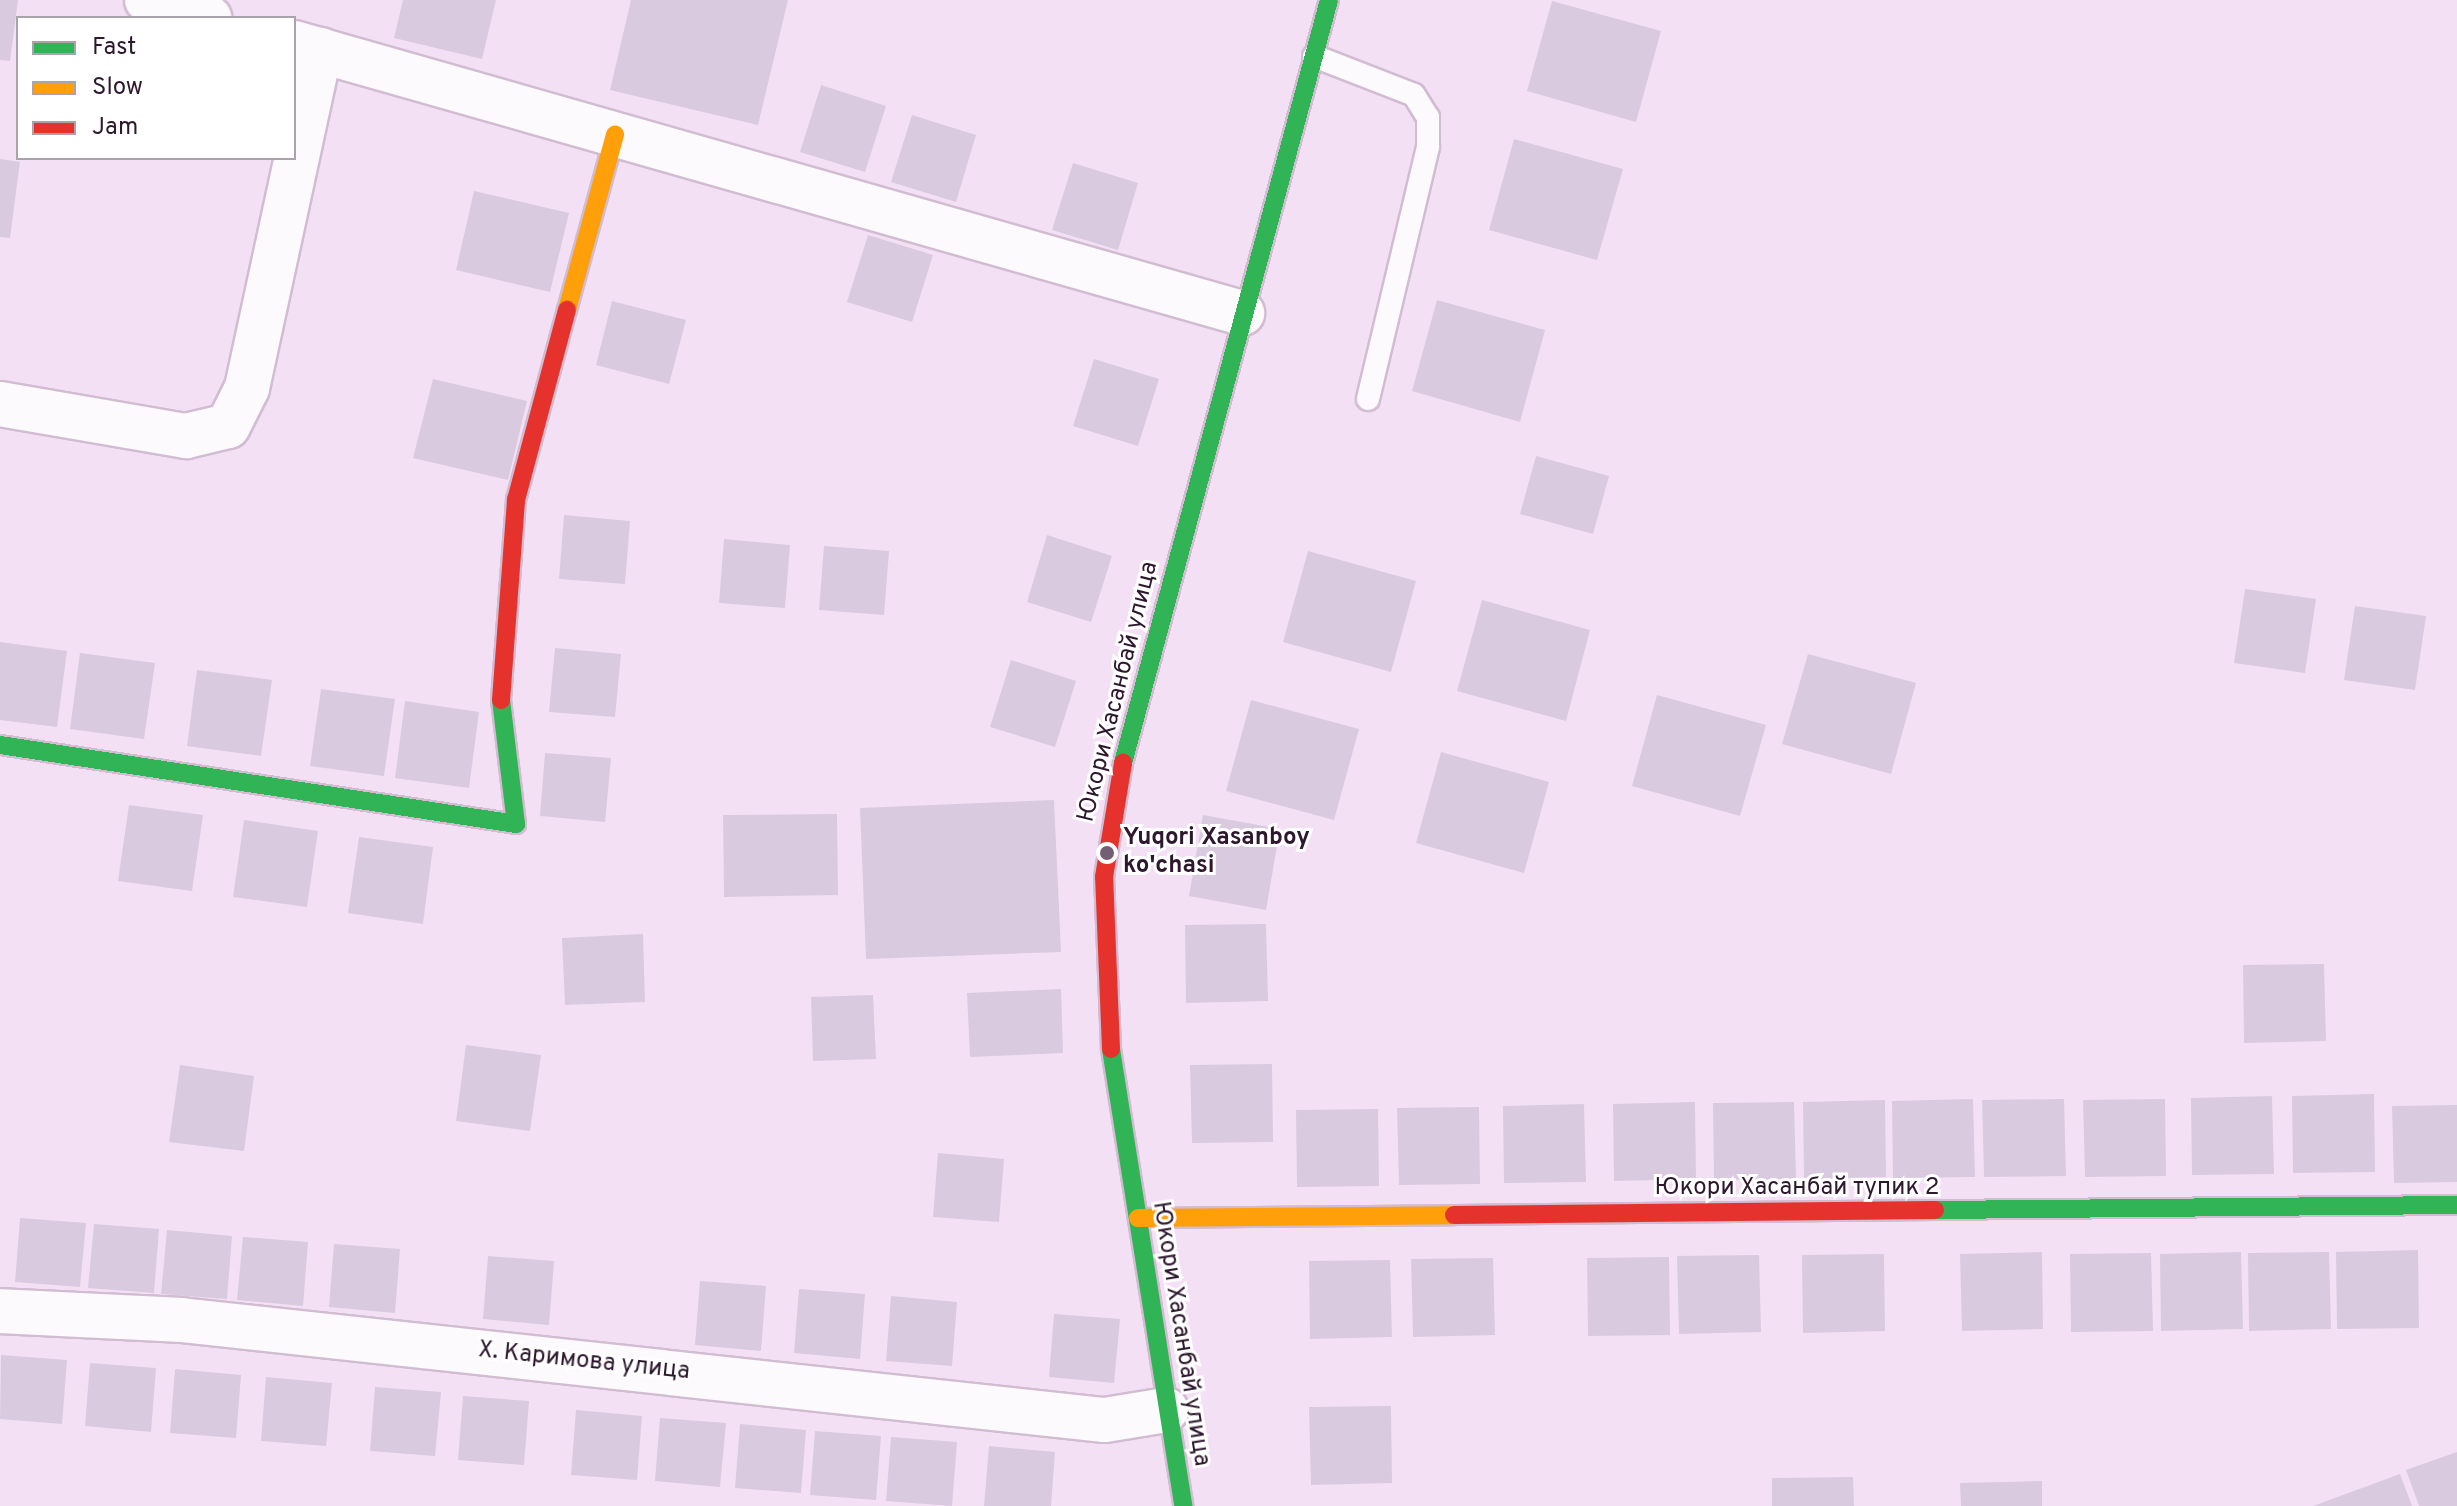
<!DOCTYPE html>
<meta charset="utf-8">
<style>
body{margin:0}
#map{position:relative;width:2457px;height:1506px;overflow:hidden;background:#f4e0f4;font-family:Overpass,sans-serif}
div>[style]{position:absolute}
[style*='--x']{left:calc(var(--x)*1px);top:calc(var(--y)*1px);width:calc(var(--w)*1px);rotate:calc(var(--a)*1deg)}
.building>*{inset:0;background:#d9cae0}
.roads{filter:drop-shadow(2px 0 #d1bcd1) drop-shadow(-2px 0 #d1bcd1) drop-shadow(0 2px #d1bcd1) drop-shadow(0 -2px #d1bcd1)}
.lane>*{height:22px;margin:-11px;padding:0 11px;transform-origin:11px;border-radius:11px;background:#fdfafd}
.street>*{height:44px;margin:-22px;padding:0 22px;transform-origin:22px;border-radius:22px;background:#fdfafd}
.fast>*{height:18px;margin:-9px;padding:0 9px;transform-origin:9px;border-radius:9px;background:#30b455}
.slow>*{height:18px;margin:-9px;padding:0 9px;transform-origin:9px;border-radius:9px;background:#ff9f0a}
.jam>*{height:18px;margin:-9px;padding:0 9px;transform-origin:9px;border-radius:9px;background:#e5322d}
.dots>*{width:22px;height:22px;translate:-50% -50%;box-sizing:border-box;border:4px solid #fff;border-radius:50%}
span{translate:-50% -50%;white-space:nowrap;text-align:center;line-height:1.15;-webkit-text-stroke:6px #fff;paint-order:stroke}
.street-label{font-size:24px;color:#2d182e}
.poi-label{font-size:24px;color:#2d182e;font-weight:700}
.left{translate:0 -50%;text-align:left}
.legend{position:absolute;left:16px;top:16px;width:280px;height:144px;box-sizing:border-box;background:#fff;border:2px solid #aba3ab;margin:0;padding:10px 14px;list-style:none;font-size:24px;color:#2d182e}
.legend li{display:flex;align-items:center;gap:16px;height:40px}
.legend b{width:40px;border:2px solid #aba3ab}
</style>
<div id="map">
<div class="building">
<div style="clip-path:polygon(0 0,18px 0,10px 61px,0 60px)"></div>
<div style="clip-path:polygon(403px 0,496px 0,482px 59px,394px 38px)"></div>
<div style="clip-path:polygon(631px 0,788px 0,758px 125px,610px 90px)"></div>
<div style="clip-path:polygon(1552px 1px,1661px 31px,1636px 122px,1527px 91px)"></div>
<div style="clip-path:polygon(821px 85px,886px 106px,865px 172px,800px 152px)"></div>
<div style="clip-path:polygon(912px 115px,976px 135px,956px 202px,891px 182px)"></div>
<div style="clip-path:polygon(1514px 139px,1623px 169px,1597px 260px,1489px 230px)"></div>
<div style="clip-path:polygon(0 159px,20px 162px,10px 238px,0 237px)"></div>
<div style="clip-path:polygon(1073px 163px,1138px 183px,1118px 250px,1052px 230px)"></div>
<div style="clip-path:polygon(474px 191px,569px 213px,550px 292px,456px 270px)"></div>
<div style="clip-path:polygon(868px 235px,933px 255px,912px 322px,847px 302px)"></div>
<div style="clip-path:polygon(1437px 300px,1545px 330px,1520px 422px,1412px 391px)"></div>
<div style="clip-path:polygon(612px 301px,686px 320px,669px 384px,596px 365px)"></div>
<div style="clip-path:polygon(1094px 359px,1159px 379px,1138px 446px,1073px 426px)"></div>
<div style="clip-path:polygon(433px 379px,527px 401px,508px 480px,413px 458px)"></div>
<div style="clip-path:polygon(1536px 456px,1609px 476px,1593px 534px,1520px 514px)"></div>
<div style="clip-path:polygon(564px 515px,630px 521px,625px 584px,559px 579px)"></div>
<div style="clip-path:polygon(1047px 535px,1112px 556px,1091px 622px,1027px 602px)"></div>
<div style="clip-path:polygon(724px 539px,790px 545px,785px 608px,719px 603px)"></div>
<div style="clip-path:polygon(824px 546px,889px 551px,884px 615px,819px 610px)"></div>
<div style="clip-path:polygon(1308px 551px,1416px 581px,1391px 672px,1283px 642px)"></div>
<div style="clip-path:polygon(2245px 589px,2316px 599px,2305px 673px,2234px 663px)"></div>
<div style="clip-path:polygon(1482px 600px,1590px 630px,1566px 721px,1457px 691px)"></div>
<div style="clip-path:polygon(2355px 606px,2426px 616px,2415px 690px,2344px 680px)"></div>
<div style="clip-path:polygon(0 642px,67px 651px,57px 727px,0 720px)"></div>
<div style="clip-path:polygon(555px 648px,621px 654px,615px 717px,549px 712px)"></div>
<div style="clip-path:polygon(80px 653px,155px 663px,144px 739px,70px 729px)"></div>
<div style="clip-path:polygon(1808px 654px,1916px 683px,1891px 774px,1782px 744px)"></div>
<div style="clip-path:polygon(1011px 660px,1076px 681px,1055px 747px,990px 727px)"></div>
<div style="clip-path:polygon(197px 670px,272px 680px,261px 756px,187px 746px)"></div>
<div style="clip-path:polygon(321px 689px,395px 699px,384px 776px,310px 766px)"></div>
<div style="clip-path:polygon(1657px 695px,1766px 725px,1740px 816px,1632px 786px)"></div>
<div style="clip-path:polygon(1251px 700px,1359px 729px,1334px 820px,1226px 791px)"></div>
<div style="clip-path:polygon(405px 701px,479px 712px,469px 788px,395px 778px)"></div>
<div style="clip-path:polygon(1441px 752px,1549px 782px,1524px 873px,1416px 843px)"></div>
<div style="clip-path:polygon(545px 753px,611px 758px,605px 822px,540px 816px)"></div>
<div style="clip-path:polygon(1054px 800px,1061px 952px,866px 959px,860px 808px)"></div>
<div style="clip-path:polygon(129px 805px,203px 815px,192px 891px,118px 881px)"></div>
<div style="clip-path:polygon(837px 814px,838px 895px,724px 897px,723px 815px)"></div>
<div style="clip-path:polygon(1203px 815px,1280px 829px,1266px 910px,1189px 896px)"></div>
<div style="clip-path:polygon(244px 820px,318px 831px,307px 907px,233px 897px)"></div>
<div style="clip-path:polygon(359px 837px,433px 847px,423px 924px,348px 913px)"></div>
<div style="clip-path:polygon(1266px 924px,1268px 1001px,1186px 1003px,1185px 925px)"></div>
<div style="clip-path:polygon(643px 934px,645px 1002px,565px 1005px,562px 938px)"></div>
<div style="clip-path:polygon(2324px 964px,2326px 1041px,2244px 1043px,2243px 965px)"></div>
<div style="clip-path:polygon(1061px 989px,1063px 1053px,970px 1057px,967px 993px)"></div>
<div style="clip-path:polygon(873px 995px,876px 1059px,813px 1061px,811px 997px)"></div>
<div style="clip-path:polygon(466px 1045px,541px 1055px,530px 1131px,456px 1121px)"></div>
<div style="clip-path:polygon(1272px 1064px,1273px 1142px,1192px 1143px,1190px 1065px)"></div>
<div style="clip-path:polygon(180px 1065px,254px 1076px,244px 1151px,169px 1142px)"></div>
<div style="clip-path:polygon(2374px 1094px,2375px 1172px,2293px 1173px,2292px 1096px)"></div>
<div style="clip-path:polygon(2272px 1096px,2274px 1174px,2192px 1175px,2191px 1098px)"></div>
<div style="clip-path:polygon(1973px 1099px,1975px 1177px,1893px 1178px,1892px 1101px)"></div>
<div style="clip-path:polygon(2064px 1099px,2066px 1176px,1984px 1177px,1982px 1100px)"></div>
<div style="clip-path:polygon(2165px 1099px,2166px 1176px,2085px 1177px,2083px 1100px)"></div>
<div style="clip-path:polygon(1885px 1100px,1886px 1177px,1804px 1179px,1803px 1102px)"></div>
<div style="clip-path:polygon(1695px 1102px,1696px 1179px,1614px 1181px,1613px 1104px)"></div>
<div style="clip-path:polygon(1794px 1102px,1796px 1179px,1714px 1180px,1713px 1103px)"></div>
<div style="clip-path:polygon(1584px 1104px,1586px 1182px,1504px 1183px,1503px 1106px)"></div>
<div style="clip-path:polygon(2457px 1105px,2457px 1182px,2394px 1183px,2392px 1106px)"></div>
<div style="clip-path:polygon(1479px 1107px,1480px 1184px,1399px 1185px,1397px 1108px)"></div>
<div style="clip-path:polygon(1378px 1109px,1379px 1186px,1297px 1187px,1296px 1110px)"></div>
<div style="clip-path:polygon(938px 1153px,1004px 1159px,999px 1222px,933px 1217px)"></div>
<div style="clip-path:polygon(20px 1218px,86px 1223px,80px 1287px,15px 1282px)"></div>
<div style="clip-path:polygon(94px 1224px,159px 1229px,154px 1293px,88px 1288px)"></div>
<div style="clip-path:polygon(167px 1230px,232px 1236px,227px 1299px,161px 1294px)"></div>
<div style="clip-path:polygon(243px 1237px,308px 1242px,303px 1306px,237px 1300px)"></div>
<div style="clip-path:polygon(334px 1244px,400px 1249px,395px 1313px,329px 1307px)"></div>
<div style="clip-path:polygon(2418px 1250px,2419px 1328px,2337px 1329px,2336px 1252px)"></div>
<div style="clip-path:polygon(2042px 1252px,2043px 1329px,1962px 1331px,1960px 1254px)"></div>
<div style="clip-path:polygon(2241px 1252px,2243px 1329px,2161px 1331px,2160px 1254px)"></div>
<div style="clip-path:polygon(2329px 1252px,2331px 1329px,2249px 1331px,2248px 1253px)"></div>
<div style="clip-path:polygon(2151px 1253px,2153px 1331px,2071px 1332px,2070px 1254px)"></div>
<div style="clip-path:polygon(1884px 1254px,1885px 1331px,1803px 1333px,1802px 1255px)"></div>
<div style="clip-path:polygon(1759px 1255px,1761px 1332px,1679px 1334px,1677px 1256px)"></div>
<div style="clip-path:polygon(488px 1256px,554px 1261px,549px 1325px,483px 1319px)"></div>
<div style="clip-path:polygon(1669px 1257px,1670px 1335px,1588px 1336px,1587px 1258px)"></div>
<div style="clip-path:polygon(1493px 1258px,1495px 1335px,1413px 1337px,1411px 1259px)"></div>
<div style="clip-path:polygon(1390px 1260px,1392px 1337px,1310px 1339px,1309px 1261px)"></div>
<div style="clip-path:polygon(700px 1281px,766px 1286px,761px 1351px,695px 1345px)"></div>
<div style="clip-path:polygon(799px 1289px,865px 1294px,860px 1359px,794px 1353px)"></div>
<div style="clip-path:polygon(891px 1296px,957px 1302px,952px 1366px,886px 1361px)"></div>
<div style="clip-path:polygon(1054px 1314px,1120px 1319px,1114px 1383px,1049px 1377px)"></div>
<div style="clip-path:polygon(1px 1355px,67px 1360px,62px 1424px,0 1419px)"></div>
<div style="clip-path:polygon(90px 1363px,156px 1368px,151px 1432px,85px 1426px)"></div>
<div style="clip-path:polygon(175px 1369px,241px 1375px,236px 1438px,170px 1433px)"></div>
<div style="clip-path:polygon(266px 1377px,332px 1383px,326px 1446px,261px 1441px)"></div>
<div style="clip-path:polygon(375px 1387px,441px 1392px,435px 1456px,370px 1451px)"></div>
<div style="clip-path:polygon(463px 1396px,529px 1401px,524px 1465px,458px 1460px)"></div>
<div style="clip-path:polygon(1391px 1406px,1392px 1483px,1311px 1485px,1309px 1407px)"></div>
<div style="clip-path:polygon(576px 1410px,642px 1416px,637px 1480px,571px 1475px)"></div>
<div style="clip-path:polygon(660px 1418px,726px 1423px,720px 1487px,655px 1481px)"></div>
<div style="clip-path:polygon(740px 1424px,806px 1430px,801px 1493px,735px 1488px)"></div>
<div style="clip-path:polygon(815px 1431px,881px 1436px,876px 1500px,810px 1495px)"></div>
<div style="clip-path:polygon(891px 1437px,957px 1442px,952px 1506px,886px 1501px)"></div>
<div style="clip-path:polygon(989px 1446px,1055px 1452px,1051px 1506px,984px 1506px)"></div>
<div style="clip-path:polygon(2457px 1452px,2457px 1506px,2419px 1506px,2406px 1470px)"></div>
<div style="clip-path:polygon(2400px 1474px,2412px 1506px,2313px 1506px)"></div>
<div style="clip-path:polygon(1853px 1477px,1854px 1506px,1772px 1506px,1772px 1478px)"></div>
<div style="clip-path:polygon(2042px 1481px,2042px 1506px,1961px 1506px,1960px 1483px)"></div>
</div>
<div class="roads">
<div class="lane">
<div style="--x:1314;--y:56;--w:107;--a:21.3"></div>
<div style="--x:1414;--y:95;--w:26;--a:58"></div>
<div style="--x:1428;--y:117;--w:30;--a:90"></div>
<div style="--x:1428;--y:147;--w:259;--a:103.4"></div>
</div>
<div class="street">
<div style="--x:147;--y:0;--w:65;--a:16.2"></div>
<div style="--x:294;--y:43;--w:986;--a:15.9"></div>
<div style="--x:0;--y:404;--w:189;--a:9.8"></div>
<div style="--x:186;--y:436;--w:43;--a:-13.4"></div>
<div style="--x:228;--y:426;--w:42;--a:-63.4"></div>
<div style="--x:247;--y:388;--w:346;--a:-77.8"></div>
<div style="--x:0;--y:1311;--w:181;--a:2.8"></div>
<div style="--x:181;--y:1320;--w:929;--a:6.18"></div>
<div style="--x:1105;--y:1420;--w:62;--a:-9.3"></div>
</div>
<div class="fast">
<div style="--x:0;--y:745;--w:522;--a:8.7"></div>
<div style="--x:516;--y:824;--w:125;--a:-96.9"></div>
<div style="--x:1123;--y:763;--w:790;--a:-74.89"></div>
<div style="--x:1111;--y:1049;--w:463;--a:81"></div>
<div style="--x:1935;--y:1210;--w:522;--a:-0.55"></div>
</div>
<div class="slow">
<div style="--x:567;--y:310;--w:182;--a:-74.7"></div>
<div style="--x:1138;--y:1218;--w:316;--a:-0.5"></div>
</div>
<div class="jam">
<div style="--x:501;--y:700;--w:201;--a:-85.7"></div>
<div style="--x:516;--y:500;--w:197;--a:-75"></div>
<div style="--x:1111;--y:1049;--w:172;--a:-92.3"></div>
<div style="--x:1104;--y:877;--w:116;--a:-80.5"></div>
<div style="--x:1454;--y:1215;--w:481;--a:-0.6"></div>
</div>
</div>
<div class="dots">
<div style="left:1107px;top:853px;background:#735e73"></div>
</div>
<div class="street-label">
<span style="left:1119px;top:692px;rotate:-76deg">Юкори Хасанбай улица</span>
<span style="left:1797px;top:1189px">Юкори Хасанбай тупик 2</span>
<span style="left:1180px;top:1334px;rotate:81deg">Юкори Хасанбай улица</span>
<span style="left:584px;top:1362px;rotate:6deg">Х. Каримова улица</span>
</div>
<div class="poi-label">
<span class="left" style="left:1123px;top:853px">Yuqori Xasanboy<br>ko'chasi</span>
</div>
<ul class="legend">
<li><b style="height:10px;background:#30b455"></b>Fast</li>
<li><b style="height:10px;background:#ff9f0a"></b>Slow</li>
<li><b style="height:10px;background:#e5322d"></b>Jam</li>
</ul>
</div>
